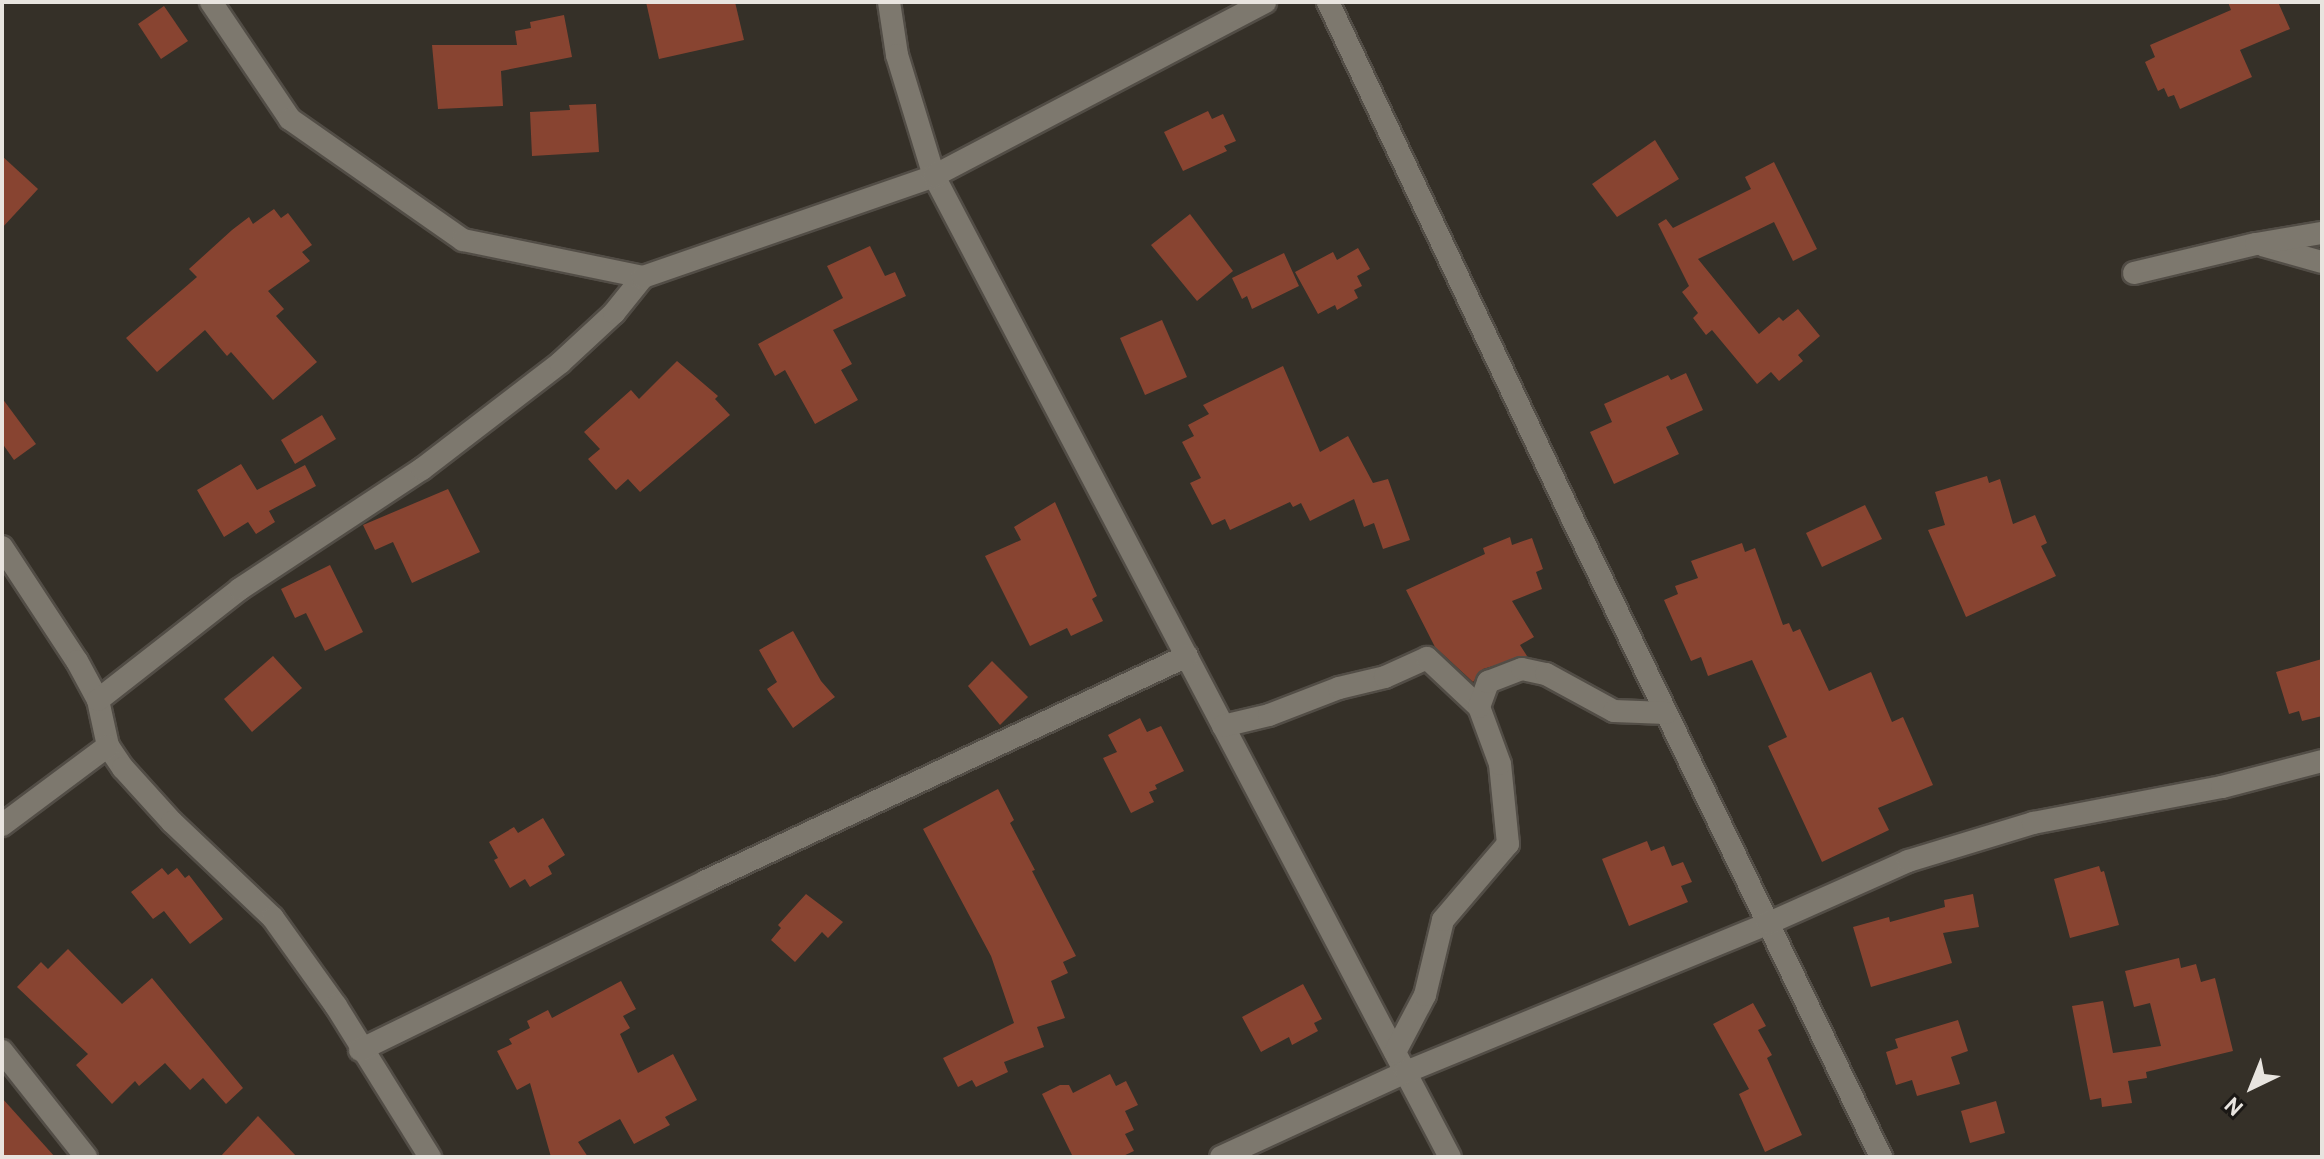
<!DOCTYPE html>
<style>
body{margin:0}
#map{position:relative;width:2324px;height:1159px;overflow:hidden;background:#353028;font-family:Overpass,sans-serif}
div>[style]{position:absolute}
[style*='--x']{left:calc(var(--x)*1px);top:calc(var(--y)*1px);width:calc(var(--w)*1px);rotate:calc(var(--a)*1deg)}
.building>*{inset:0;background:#884431}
.roads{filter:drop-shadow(2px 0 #524d46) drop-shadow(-2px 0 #524d46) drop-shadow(0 2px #524d46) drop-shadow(0 -2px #524d46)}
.minor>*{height:22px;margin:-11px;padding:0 11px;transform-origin:11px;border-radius:11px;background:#7d786e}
.tertiary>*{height:22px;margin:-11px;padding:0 11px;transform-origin:11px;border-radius:11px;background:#7d786e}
span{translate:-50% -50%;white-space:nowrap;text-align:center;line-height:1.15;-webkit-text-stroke:6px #1b1815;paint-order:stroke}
.frame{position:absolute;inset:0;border:4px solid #e8e4df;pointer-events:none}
.north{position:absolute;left:2212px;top:1047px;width:80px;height:80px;-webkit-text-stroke:6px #1b1815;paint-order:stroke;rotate:223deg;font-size:22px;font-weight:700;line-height:32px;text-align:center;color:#e8e4df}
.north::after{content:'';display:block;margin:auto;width:28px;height:36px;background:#e8e4df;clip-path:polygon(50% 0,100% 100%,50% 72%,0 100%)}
</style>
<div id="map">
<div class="building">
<div style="clip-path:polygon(646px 2px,735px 2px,744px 40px,659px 59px)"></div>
<div style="clip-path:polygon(2228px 2px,2278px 2px,2290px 29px,2240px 50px,2252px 77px,2180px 109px,2174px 95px,2168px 97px,2164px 88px,2158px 91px,2145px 62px,2155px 57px,2150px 45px,2231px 10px)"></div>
<div style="clip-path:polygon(164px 6px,188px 41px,161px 59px,138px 24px)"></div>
<div style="clip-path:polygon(564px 15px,572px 57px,501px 71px,503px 106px,438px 109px,432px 45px,517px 45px,515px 31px,531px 28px,530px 22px)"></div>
<div style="clip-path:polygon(596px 104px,599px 152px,532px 156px,530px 112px,570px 110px,569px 105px)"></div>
<div style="clip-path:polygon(1208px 111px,1212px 119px,1223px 114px,1236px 141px,1224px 146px,1227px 151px,1183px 171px,1164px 132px)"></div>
<div style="clip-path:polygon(1655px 140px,1679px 179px,1617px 217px,1592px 184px)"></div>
<div style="clip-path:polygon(2px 156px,38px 189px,2px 228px)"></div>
<div style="clip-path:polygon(1774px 162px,1817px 249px,1793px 261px,1774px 222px,1698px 259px,1759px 334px,1779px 317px,1783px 321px,1798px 309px,1820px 336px,1798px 355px,1803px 361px,1779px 381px,1771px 372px,1757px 384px,1712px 330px,1706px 335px,1693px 318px,1698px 313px,1682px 292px,1689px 286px,1658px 224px,1666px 219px,1673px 228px,1751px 189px,1745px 177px)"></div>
<div style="clip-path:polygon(274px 209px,281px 218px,288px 213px,312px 245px,302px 252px,310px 261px,268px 291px,284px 309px,276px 316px,317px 362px,273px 400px,231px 352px,227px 356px,205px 330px,157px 372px,126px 338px,197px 277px,189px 269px,232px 230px,249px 217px,253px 224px)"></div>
<div style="clip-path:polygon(1190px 214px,1233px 271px,1197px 301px,1151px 245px)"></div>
<div style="clip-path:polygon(870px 246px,885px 276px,895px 272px,906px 296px,833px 330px,852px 364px,841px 370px,858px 400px,815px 424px,785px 370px,775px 376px,758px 344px,843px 298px,827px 266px)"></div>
<div style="clip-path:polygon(1358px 248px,1370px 269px,1357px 276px,1362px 286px,1354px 290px,1358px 298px,1337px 310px,1335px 305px,1318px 314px,1295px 272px,1333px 252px,1337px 260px)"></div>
<div style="clip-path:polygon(1284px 253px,1299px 286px,1252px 309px,1247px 296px,1242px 299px,1232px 278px)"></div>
<div style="clip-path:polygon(1162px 320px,1187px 377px,1145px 395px,1120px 338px)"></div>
<div style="clip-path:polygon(677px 361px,718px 396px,715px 399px,730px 415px,640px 492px,628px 479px,616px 490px,588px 459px,600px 449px,584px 432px,631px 390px,639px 399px)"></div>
<div style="clip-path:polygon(1283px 366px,1320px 452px,1348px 436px,1373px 483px,1388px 479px,1410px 540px,1383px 549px,1374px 523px,1364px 527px,1354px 499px,1310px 521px,1301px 503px,1293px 507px,1290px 502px,1230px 530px,1225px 519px,1212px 525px,1190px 483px,1201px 478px,1182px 442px,1194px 436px,1188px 425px,1209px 414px,1203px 405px)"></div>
<div style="clip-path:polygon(1686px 373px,1703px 410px,1666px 427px,1679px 454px,1614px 484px,1590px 432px,1612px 422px,1604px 404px,1668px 375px,1671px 380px)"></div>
<div style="clip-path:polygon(2px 398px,36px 444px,14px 460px,2px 443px)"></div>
<div style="clip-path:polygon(322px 415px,336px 439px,295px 464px,281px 440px)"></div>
<div style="clip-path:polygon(241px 464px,257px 490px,305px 465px,316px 486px,269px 511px,275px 522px,256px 534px,248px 522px,224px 537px,197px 490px)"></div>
<div style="clip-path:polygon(1987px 476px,1989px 483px,2000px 479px,2013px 524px,2035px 515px,2047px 543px,2041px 546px,2056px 576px,1966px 617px,1928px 530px,1945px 525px,1935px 492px)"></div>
<div style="clip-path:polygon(448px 489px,480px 552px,412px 583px,393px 542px,375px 550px,363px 525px)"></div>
<div style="clip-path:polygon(1055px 502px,1097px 596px,1092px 599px,1103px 621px,1071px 636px,1067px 628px,1030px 646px,985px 556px,1021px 540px,1014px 527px)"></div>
<div style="clip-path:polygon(1865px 505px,1882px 539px,1822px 567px,1806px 533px)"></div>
<div style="clip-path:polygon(1510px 537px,1512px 545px,1532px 538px,1543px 569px,1536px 572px,1542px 589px,1512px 601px,1534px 637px,1520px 645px,1527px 656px,1483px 669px,1473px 682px,1435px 647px,1406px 590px,1485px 554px,1483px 548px)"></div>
<div style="clip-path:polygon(1742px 543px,1745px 552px,1755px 548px,1783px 625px,1789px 623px,1793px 632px,1800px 629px,1829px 691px,1871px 672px,1892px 722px,1903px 717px,1933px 785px,1878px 808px,1889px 830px,1822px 862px,1768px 746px,1787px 737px,1752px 660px,1708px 676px,1701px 657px,1691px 661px,1664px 600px,1678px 594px,1675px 586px,1698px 578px,1691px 561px)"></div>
<div style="clip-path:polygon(330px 565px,363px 632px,325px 651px,306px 613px,295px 618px,281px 589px)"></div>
<div style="clip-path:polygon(793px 631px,821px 681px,835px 697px,793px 728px,767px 689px,777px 682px,759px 650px)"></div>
<div style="clip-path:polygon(273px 656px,302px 688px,252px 732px,224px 699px)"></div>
<div style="clip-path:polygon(2322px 659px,2322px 716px,2302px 721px,2299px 711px,2289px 714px,2276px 672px)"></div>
<div style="clip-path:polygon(992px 661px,1028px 697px,1000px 725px,968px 686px)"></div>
<div style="clip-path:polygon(1140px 718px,1147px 732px,1161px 726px,1184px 771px,1155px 785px,1157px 789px,1149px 792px,1154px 802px,1131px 813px,1103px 758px,1117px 752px,1108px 735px)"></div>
<div style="clip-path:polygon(998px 789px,1014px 820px,1010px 823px,1035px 870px,1032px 871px,1076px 956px,1063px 962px,1068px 973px,1051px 981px,1065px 1018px,1037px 1027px,1044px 1047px,1004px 1062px,1008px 1072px,976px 1087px,972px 1080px,958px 1087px,943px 1058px,1014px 1023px,991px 956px,923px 829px)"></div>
<div style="clip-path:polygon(543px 818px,565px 855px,548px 866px,552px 874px,530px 887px,525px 879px,510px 888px,494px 860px,498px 858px,489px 842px,514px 827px,518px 833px)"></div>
<div style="clip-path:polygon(1647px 841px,1651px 851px,1664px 846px,1672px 866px,1683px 862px,1692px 882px,1681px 886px,1688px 902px,1629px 926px,1602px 859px)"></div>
<div style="clip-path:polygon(2099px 866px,2101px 872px,2104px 871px,2119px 925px,2070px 938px,2054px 879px)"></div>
<div style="clip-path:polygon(162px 868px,168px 875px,177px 868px,185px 878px,189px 875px,223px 919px,190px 944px,164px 911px,153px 919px,131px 892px)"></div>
<div style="clip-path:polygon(806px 894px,843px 922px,828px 938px,822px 932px,795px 962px,771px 940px,781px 928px,778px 925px)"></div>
<div style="clip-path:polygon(1973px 894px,1979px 927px,1943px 933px,1952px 963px,1871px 987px,1853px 927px,1889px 917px,1890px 922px,1945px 907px,1944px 900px)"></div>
<div style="clip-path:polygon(68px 949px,122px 1004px,152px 978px,243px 1088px,226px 1104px,203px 1078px,190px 1090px,165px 1063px,139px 1086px,135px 1081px,112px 1104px,76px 1065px,88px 1054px,17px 987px,41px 962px,48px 969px)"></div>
<div style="clip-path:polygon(2179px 958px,2181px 968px,2196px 964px,2201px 982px,2215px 978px,2233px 1051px,2146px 1072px,2147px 1078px,2128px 1081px,2132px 1103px,2102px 1107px,2101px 1098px,2090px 1100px,2072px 1006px,2103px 1001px,2113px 1053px,2161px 1046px,2150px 1003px,2134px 1007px,2125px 971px)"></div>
<div style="clip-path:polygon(621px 981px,636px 1009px,623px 1016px,630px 1028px,620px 1034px,638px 1073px,673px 1054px,697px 1100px,665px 1117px,670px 1125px,634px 1144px,620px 1119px,578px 1142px,588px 1157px,551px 1157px,530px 1083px,517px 1090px,497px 1051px,512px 1044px,509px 1039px,530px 1028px,527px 1021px,548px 1010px,552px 1018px)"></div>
<div style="clip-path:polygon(1303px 984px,1322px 1019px,1314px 1023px,1318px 1031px,1292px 1045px,1289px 1037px,1261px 1052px,1242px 1017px)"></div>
<div style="clip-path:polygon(1753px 1003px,1766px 1026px,1758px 1030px,1772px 1055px,1767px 1058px,1802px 1135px,1765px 1152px,1739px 1094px,1749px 1089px,1713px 1024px)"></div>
<div style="clip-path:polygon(1958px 1020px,1968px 1051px,1951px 1057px,1960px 1084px,1917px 1096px,1912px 1080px,1896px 1085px,1886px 1052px,1898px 1048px,1895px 1039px)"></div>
<div style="clip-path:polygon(1110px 1074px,1116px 1086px,1126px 1081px,1138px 1105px,1125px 1111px,1134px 1130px,1125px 1134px,1134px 1151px,1121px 1157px,1073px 1157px,1042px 1094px,1060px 1085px,1069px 1085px,1073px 1093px)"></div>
<div style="clip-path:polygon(2px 1098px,55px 1157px,2px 1157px)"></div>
<div style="clip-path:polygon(1996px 1101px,2005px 1133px,1970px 1143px,1961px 1111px)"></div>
<div style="clip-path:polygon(258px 1116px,297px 1157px,220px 1157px)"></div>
</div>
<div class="roads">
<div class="minor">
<div style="--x:889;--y:2;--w:54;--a:81.4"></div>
<div style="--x:897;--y:55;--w:127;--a:73"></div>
<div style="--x:934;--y:176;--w:1108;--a:62.26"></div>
<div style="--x:1328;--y:2;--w:571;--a:64.69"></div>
<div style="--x:1572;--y:518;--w:710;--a:64.19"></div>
<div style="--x:2265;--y:246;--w:59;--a:15.7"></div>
<div style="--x:2134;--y:273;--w:125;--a:-13.4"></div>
<div style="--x:2256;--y:244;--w:67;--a:-9.5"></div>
<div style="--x:2;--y:547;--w:136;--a:56.7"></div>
<div style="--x:77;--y:661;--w:44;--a:61.7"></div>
<div style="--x:98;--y:700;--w:47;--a:77.7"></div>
<div style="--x:108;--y:746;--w:27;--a:56"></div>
<div style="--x:123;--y:768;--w:73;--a:47.8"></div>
<div style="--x:172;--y:822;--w:139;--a:43.5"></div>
<div style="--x:273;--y:918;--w:108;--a:54.4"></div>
<div style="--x:336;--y:1006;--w:178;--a:58.1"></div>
<div style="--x:98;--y:700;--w:180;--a:-38"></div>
<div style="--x:240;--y:589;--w:218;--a:-33.4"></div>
<div style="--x:422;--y:469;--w:174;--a:-37.5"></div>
<div style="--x:560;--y:363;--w:74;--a:-42.8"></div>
<div style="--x:614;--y:313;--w:46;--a:-51.1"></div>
<div style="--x:1223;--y:726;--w:47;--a:-13.4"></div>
<div style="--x:1269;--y:715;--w:75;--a:-21.1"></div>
<div style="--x:1339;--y:688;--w:47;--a:-13.4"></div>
<div style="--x:1385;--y:677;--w:46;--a:-24.3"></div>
<div style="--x:1427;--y:658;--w:71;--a:43.3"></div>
<div style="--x:2;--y:825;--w:132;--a:-36.7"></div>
<div style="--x:360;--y:1050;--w:385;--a:-26"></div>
<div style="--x:706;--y:881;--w:531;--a:-25.07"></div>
<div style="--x:2;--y:1051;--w:135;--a:51.6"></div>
<div style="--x:1395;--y:1052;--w:64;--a:-62.2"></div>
<div style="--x:1425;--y:995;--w:77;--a:-76.5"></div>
<div style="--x:1443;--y:920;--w:100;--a:-49.5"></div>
<div style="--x:1508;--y:844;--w:80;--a:-95.7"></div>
<div style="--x:1500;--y:764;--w:61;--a:-110.2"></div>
<div style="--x:1479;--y:707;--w:27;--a:-70"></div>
<div style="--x:1488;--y:682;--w:36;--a:-21"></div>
<div style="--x:1522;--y:669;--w:25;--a:12"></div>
<div style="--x:1546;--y:674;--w:77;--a:28.6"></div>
<div style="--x:1614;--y:711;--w:52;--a:2.2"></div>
<div style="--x:1221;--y:1157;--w:204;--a:-24.7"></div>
<div style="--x:1406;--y:1072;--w:392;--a:-22.3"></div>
<div style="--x:1769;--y:923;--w:152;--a:-24"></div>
<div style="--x:1908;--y:861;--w:131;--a:-16.9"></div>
<div style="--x:2033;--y:823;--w:192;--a:-10.8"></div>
<div style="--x:2222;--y:787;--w:103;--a:-14.6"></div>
</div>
<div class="tertiary">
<div style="--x:211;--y:2;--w:141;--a:56"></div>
<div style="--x:290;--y:119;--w:211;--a:35"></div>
<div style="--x:463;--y:240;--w:184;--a:11.6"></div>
<div style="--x:643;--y:277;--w:308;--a:-19.1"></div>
<div style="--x:934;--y:176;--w:374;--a:-27.7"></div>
</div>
</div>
<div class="frame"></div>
<div class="north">N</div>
</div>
